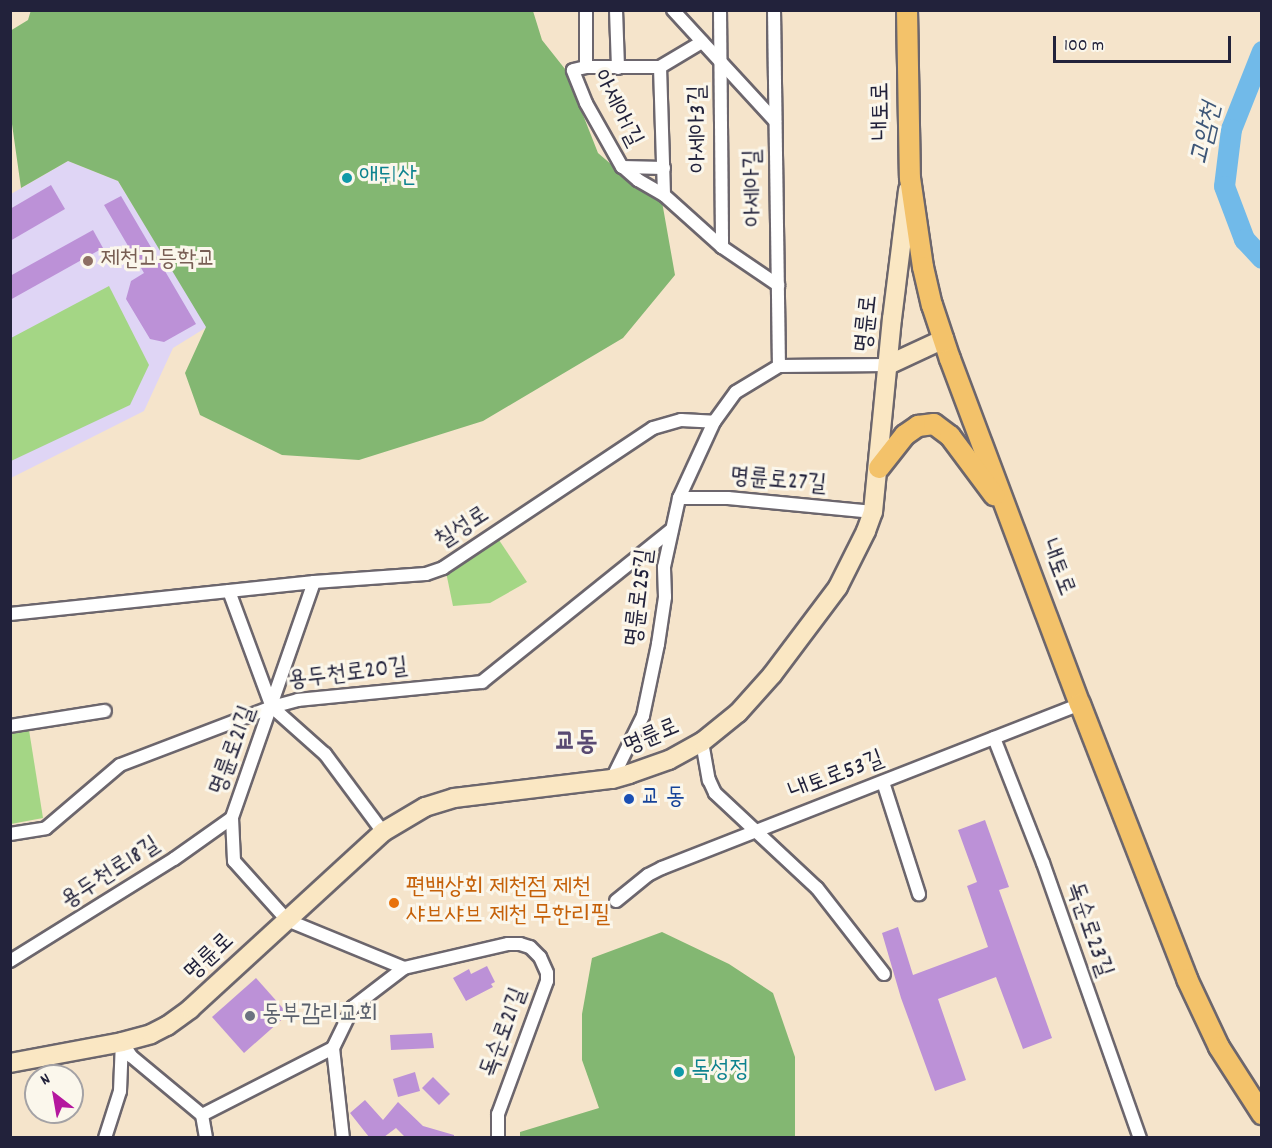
<!DOCTYPE html>
<meta charset="utf-8">
<style>
body{margin:0}
#map{position:relative;width:1272px;height:1148px;overflow:hidden;background:#f5e4cb;font-family:Dekko,"Poor Story",sans-serif}
div>[style]{position:absolute}
[style*='--x']{left:calc(var(--x)*1px);top:calc(var(--y)*1px);width:calc(var(--w)*1px);rotate:calc(var(--a)*1deg)}
.built>*{inset:0;background:#dfd5f5}
.green>*{inset:0;background:#a4d685}
.forest>*{inset:0;background:#83b772}
.river>*{height:21px;margin:-10.5px;padding:0 10.5px;transform-origin:10.5px;border-radius:10.5px;background:#71bae9}
.building>*{inset:0;background:#bc91d7}
.roads{filter:drop-shadow(2px 0 #6c666d) drop-shadow(-2px 0 #6c666d) drop-shadow(0 2px #6c666d) drop-shadow(0 -2px #6c666d)}
.street>*{height:12px;margin:-6px;padding:0 6px;transform-origin:6px;border-radius:6px;background:#fff}
.secondary>*{height:18px;margin:-9px;padding:0 9px;transform-origin:9px;border-radius:9px;background:#fae7c3}
.primary>*{height:20px;margin:-10px;padding:0 10px;transform-origin:10px;border-radius:10px;background:#f3c26a}
.dots>*{width:16px;height:16px;translate:-50% -50%;box-sizing:border-box;border:3px solid #fbf7ec;border-radius:50%}
span{translate:-50% -50%;white-space:nowrap;text-align:center;line-height:1.15;-webkit-text-stroke:6px #fbf7ec;paint-order:stroke}
.street-label{font-size:24px;color:#22223b}
.culture-label{font-size:24px;color:#0d838f}
.left{translate:0 -50%;text-align:left}
.education-label{font-size:24px;color:#785e54}
.transit-label{font-size:24px;color:#164399}
.food-label{font-size:24px;color:#c56008}
.worship-label{font-size:24px;color:#5b616d}
.water-label{font-size:26px;color:#3e5778;font-style:italic}
.quarter-label{font-size:27px;color:#584972;font-weight:700}
.frame{position:absolute;inset:0;border:12px solid #22223b;pointer-events:none}
.north{position:absolute;left:24px;top:1064px;width:60px;height:60px;box-sizing:border-box;background:#fbf7ec;border:2px solid #a4a2a5;border-radius:50%;rotate:329deg;font-size:16px;font-weight:700;line-height:24px;text-align:center;color:#22223b}
.north::after{content:'';display:block;margin:auto;width:21px;height:27px;background:#b5179e;clip-path:polygon(50% 0,100% 100%,50% 72%,0 100%)}
.scale{position:absolute;left:1053px;top:36px;width:178px;height:27px;box-sizing:border-box;border:3px solid #22223b;border-top:0;padding-left:8px;font-size:18px;line-height:21px;white-space:nowrap;color:#22223b;-webkit-text-stroke:4px #fbf7ec;paint-order:stroke}
</style>
<div id="map">
<div class="built">
<div style="clip-path:polygon(68px 161px,118px 181px,207px 327px,173px 348px,144px 411px,11px 478px,11px 194px)"></div>
</div>
<div class="green">
<div style="clip-path:polygon(109px 286px,149px 365px,130px 405px,11px 461px,11px 338px)"></div>
<div style="clip-path:polygon(497px 537px,527px 582px,490px 603px,453px 606px,446px 572px)"></div>
<div style="clip-path:polygon(29px 730px,43px 818px,11px 824px,11px 733px)"></div>
</div>
<div class="forest">
<div style="clip-path:polygon(31px 10px,533px 11px,542px 40px,565px 69px,598px 153px,619px 171px,661px 196px,675px 275px,623px 338px,483px 421px,359px 460px,282px 455px,200px 415px,185px 373px,206px 327px,118px 181px,68px 161px,21px 188px,11px 117px,10px 31px,28px 20px)"></div>
<div style="clip-path:polygon(662px 932px,729px 964px,773px 993px,795px 1057px,795px 1137px,520px 1137px,520px 1132px,599px 1108px,582px 1060px,582px 1014px,592px 958px)"></div>
</div>
<div class="river">
<div style="--x:1262;--y:51;--w:84;--a:111.7"></div>
<div style="--x:1231;--y:129;--w:57;--a:97"></div>
<div style="--x:1224;--y:186;--w:57;--a:69.3"></div>
<div style="--x:1244;--y:239;--w:26;--a:47"></div>
</div>
<div class="building">
<div style="clip-path:polygon(51px 185px,65px 209px,10px 241px,10px 209px)"></div>
<div style="clip-path:polygon(121px 196px,196px 324px,164px 342px,150px 339px,126px 299px,131px 281px,144px 273px,104px 205px)"></div>
<div style="clip-path:polygon(93px 230px,103px 248px,10px 300px,10px 276px)"></div>
<div style="clip-path:polygon(985px 820px,1009px 887px,999px 890px,1052px 1038px,1023px 1049px,996px 977px,938px 999px,966px 1080px,935px 1091px,901px 998px,882px 933px,898px 927px,913px 975px,988px 947px,967px 886px,977px 882px,958px 830px)"></div>
<div style="clip-path:polygon(487px 966px,495px 982px,491px 984px,493px 987px,466px 1001px,453px 978px,469px 969px,471px 974px)"></div>
<div style="clip-path:polygon(256px 978px,288px 1014px,244px 1053px,212px 1017px)"></div>
<div style="clip-path:polygon(432px 1033px,434px 1048px,391px 1050px,390px 1035px)"></div>
<div style="clip-path:polygon(415px 1072px,420px 1091px,398px 1097px,393px 1079px)"></div>
<div style="clip-path:polygon(433px 1077px,450px 1094px,439px 1105px,422px 1088px)"></div>
<div style="clip-path:polygon(365px 1100px,383px 1120px,398px 1102px,423px 1126px,454px 1135px,454px 1137px,405px 1137px,396px 1128px,384px 1137px,369px 1137px,350px 1113px)"></div>
</div>
<div class="roads">
<div class="street">
<div style="--x:586;--y:10;--w:57;--a:90"></div>
<div style="--x:616;--y:10;--w:58;--a:88"></div>
<div style="--x:673;--y:10;--w:151;--a:47.4"></div>
<div style="--x:720;--y:10;--w:237;--a:89.5"></div>
<div style="--x:774;--y:10;--w:356;--a:89.2"></div>
<div style="--x:660;--y:67;--w:128;--a:88.2"></div>
<div style="--x:664;--y:195;--w:78;--a:41.9"></div>
<div style="--x:722;--y:247;--w:68;--a:34.2"></div>
<div style="--x:623;--y:167;--w:20;--a:41"></div>
<div style="--x:638;--y:180;--w:30;--a:30"></div>
<div style="--x:664;--y:168;--w:42;--a:-178.6"></div>
<div style="--x:622;--y:167;--w:73;--a:-119.4"></div>
<div style="--x:586;--y:103;--w:35;--a:-112"></div>
<div style="--x:573;--y:70;--w:13;--a:-13"></div>
<div style="--x:586;--y:67;--w:74;--a:0"></div>
<div style="--x:660;--y:67;--w:49;--a:-30.8"></div>
<div style="--x:679;--y:498;--w:49;--a:0"></div>
<div style="--x:728;--y:498;--w:146;--a:5.5"></div>
<div style="--x:314;--y:582;--w:250;--a:109.2"></div>
<div style="--x:232;--y:818;--w:43;--a:87.3"></div>
<div style="--x:234;--y:861;--w:79;--a:48.1"></div>
<div style="--x:287;--y:920;--w:126;--a:22.3"></div>
<div style="--x:229;--y:591;--w:124;--a:69.7"></div>
<div style="--x:272;--y:707;--w:71;--a:41.6"></div>
<div style="--x:325;--y:754;--w:97;--a:53.4"></div>
<div style="--x:10;--y:614;--w:306;--a:-6"></div>
<div style="--x:314;--y:582;--w:112;--a:-4.1"></div>
<div style="--x:426;--y:574;--w:18;--a:-19"></div>
<div style="--x:443;--y:568;--w:252;--a:-33.7"></div>
<div style="--x:653;--y:428;--w:29;--a:-16"></div>
<div style="--x:681;--y:420;--w:33;--a:3"></div>
<div style="--x:714;--y:422;--w:37;--a:-54"></div>
<div style="--x:736;--y:392;--w:50;--a:-31.2"></div>
<div style="--x:779;--y:366;--w:109;--a:-0.5"></div>
<div style="--x:10;--y:726;--w:96;--a:-9"></div>
<div style="--x:994;--y:738;--w:134;--a:68.6"></div>
<div style="--x:1043;--y:863;--w:292;--a:70.6"></div>
<div style="--x:702;--y:742;--w:39;--a:80"></div>
<div style="--x:709;--y:780;--w:14;--a:65"></div>
<div style="--x:715;--y:793;--w:139;--a:43"></div>
<div style="--x:817;--y:888;--w:109;--a:52.1"></div>
<div style="--x:612;--y:779;--w:70;--a:-63.8"></div>
<div style="--x:643;--y:716;--w:74;--a:-78.2"></div>
<div style="--x:658;--y:644;--w:48;--a:-81.5"></div>
<div style="--x:665;--y:597;--w:30;--a:-92"></div>
<div style="--x:664;--y:567;--w:71;--a:-77.7"></div>
<div style="--x:679;--y:498;--w:84;--a:-65.3"></div>
<div style="--x:883;--y:782;--w:118;--a:72.2"></div>
<div style="--x:10;--y:834;--w:36;--a:-9"></div>
<div style="--x:46;--y:828;--w:97;--a:-40.4"></div>
<div style="--x:120;--y:765;--w:163;--a:-20.9"></div>
<div style="--x:272;--y:707;--w:27;--a:-15"></div>
<div style="--x:298;--y:700;--w:185;--a:-5.6"></div>
<div style="--x:482;--y:682;--w:243;--a:-38.8"></div>
<div style="--x:616;--y:901;--w:41;--a:-39.1"></div>
<div style="--x:648;--y:875;--w:16;--a:-27"></div>
<div style="--x:662;--y:868;--w:449;--a:-21.4"></div>
<div style="--x:10;--y:961;--w:193;--a:-31.9"></div>
<div style="--x:174;--y:859;--w:71;--a:-35.3"></div>
<div style="--x:122;--y:1042;--w:17;--a:57"></div>
<div style="--x:131;--y:1056;--w:92;--a:39.7"></div>
<div style="--x:202;--y:1115;--w:23;--a:80"></div>
<div style="--x:333;--y:1048;--w:91;--a:83.7"></div>
<div style="--x:202;--y:1115;--w:147;--a:-27.1"></div>
<div style="--x:333;--y:1048;--w:46;--a:-64"></div>
<div style="--x:353;--y:1007;--w:64;--a:-37.4"></div>
<div style="--x:404;--y:968;--w:107;--a:-13"></div>
<div style="--x:508;--y:944;--w:12;--a:0"></div>
<div style="--x:520;--y:944;--w:10;--a:17"></div>
<div style="--x:530;--y:947;--w:14;--a:45"></div>
<div style="--x:540;--y:957;--w:17;--a:66"></div>
<div style="--x:547;--y:973;--w:8;--a:90"></div>
<div style="--x:547;--y:981;--w:142;--a:110.2"></div>
<div style="--x:498;--y:1114;--w:24;--a:90"></div>
<div style="--x:105;--y:1138;--w:49;--a:-72.3"></div>
<div style="--x:120;--y:1091;--w:49;--a:-87.7"></div>
</div>
<div class="secondary">
<div style="--x:888;--y:365;--w:62;--a:-24.9"></div>
<div style="--x:10;--y:1063;--w:114;--a:-10.6"></div>
<div style="--x:122;--y:1042;--w:30;--a:-15"></div>
<div style="--x:151;--y:1034;--w:18;--a:-27"></div>
<div style="--x:167;--y:1026;--w:29;--a:-36"></div>
<div style="--x:190;--y:1009;--w:262;--a:-42.5"></div>
<div style="--x:383;--y:832;--w:49;--a:-30.8"></div>
<div style="--x:425;--y:807;--w:30;--a:-17"></div>
<div style="--x:454;--y:798;--w:159;--a:-6.9"></div>
<div style="--x:612;--y:779;--w:18;--a:-16"></div>
<div style="--x:629;--y:774;--w:42;--a:-19.3"></div>
<div style="--x:669;--y:760;--w:38;--a:-29"></div>
<div style="--x:702;--y:742;--w:46;--a:-38.9"></div>
<div style="--x:738;--y:713;--w:51;--a:-48.2"></div>
<div style="--x:772;--y:675;--w:110;--a:-53.1"></div>
<div style="--x:838;--y:587;--w:63;--a:-63.4"></div>
<div style="--x:866;--y:531;--w:20;--a:-70"></div>
<div style="--x:873;--y:512;--w:194;--a:-84.4"></div>
<div style="--x:892;--y:319;--w:130;--a:-82.9"></div>
</div>
<div class="primary">
<div style="--x:907;--y:10;--w:168;--a:89"></div>
<div style="--x:910;--y:178;--w:90;--a:81.7"></div>
<div style="--x:923;--y:267;--w:39;--a:77"></div>
<div style="--x:932;--y:305;--w:57;--a:71.6"></div>
<div style="--x:950;--y:359;--w:369;--a:69.4"></div>
<div style="--x:1080;--y:704;--w:295;--a:68.7"></div>
<div style="--x:1187;--y:979;--w:75;--a:64.8"></div>
<div style="--x:1219;--y:1047;--w:80;--a:57.3"></div>
<div style="--x:879;--y:468;--w:42;--a:-51.8"></div>
<div style="--x:905;--y:435;--w:16;--a:-35"></div>
<div style="--x:918;--y:426;--w:16;--a:-7"></div>
<div style="--x:934;--y:424;--w:20;--a:37"></div>
<div style="--x:950;--y:436;--w:74;--a:53.3"></div>
</div>
</div>
<div class="dots">
<div style="left:347px;top:178px;background:#0f9aa8"></div>
<div style="left:88px;top:261px;background:#8d6e63"></div>
<div style="left:629px;top:799px;background:#1a4fb4"></div>
<div style="left:394px;top:903px;background:#e8710a"></div>
<div style="left:250px;top:1016px;background:#6b7280"></div>
<div style="left:679px;top:1072px;background:#0f9aa8"></div>
</div>
<div class="street-label">
<span style="left:616px;top:109px;rotate:63deg">아세아1길</span>
<span style="left:883px;top:111px;rotate:-91deg">내토로</span>
<span style="left:700px;top:129px;rotate:-91deg">아세아3길</span>
<span style="left:755px;top:188px;rotate:-91deg">아세아길</span>
<span style="left:868px;top:324px;rotate:-84deg">명륜로</span>
<span style="left:778px;top:482px;rotate:5deg">명륜로27길</span>
<span style="left:463px;top:529px;rotate:-33deg">칠성로</span>
<span style="left:1056px;top:568px;rotate:69deg">내토로</span>
<span style="left:641px;top:598px;rotate:-83deg">명륜로25길</span>
<span style="left:348px;top:675px;rotate:-7deg">용두천로20길</span>
<span style="left:652px;top:738px;rotate:-23deg">명륜로</span>
<span style="left:234px;top:751px;rotate:-70deg">명륜로21길</span>
<span style="left:837px;top:777px;rotate:-21deg">내토로53길</span>
<span style="left:111px;top:874px;rotate:-33deg">용두천로18길</span>
<span style="left:1088px;top:930px;rotate:71deg">독순로23길</span>
<span style="left:210px;top:958px;rotate:-43deg">명륜로</span>
<span style="left:505px;top:1033px;rotate:-70deg">독순로21길</span>
</div>
<div class="culture-label">
<span class="left" style="left:359px;top:178px">애뒤산</span>
<span class="left" style="left:691px;top:1072px">독성정</span>
</div>
<div class="education-label">
<span class="left" style="left:100px;top:261px">제천고등학교</span>
</div>
<div class="transit-label">
<span class="left" style="left:641px;top:799px">교 동</span>
</div>
<div class="food-label">
<span class="left" style="left:406px;top:903px">편백상회 제천점 제천<br>샤브샤브 제천 무한리필</span>
</div>
<div class="worship-label">
<span class="left" style="left:262px;top:1016px">동부감리교회</span>
</div>
<div class="water-label">
<span style="left:1207px;top:134px;rotate:-77deg">고암천</span>
</div>
<div class="quarter-label">
<span style="left:576px;top:744px">교동</span>
</div>
<div class="frame"></div>
<div class="north">N</div>
<div class="scale">100 m</div>
</div>
